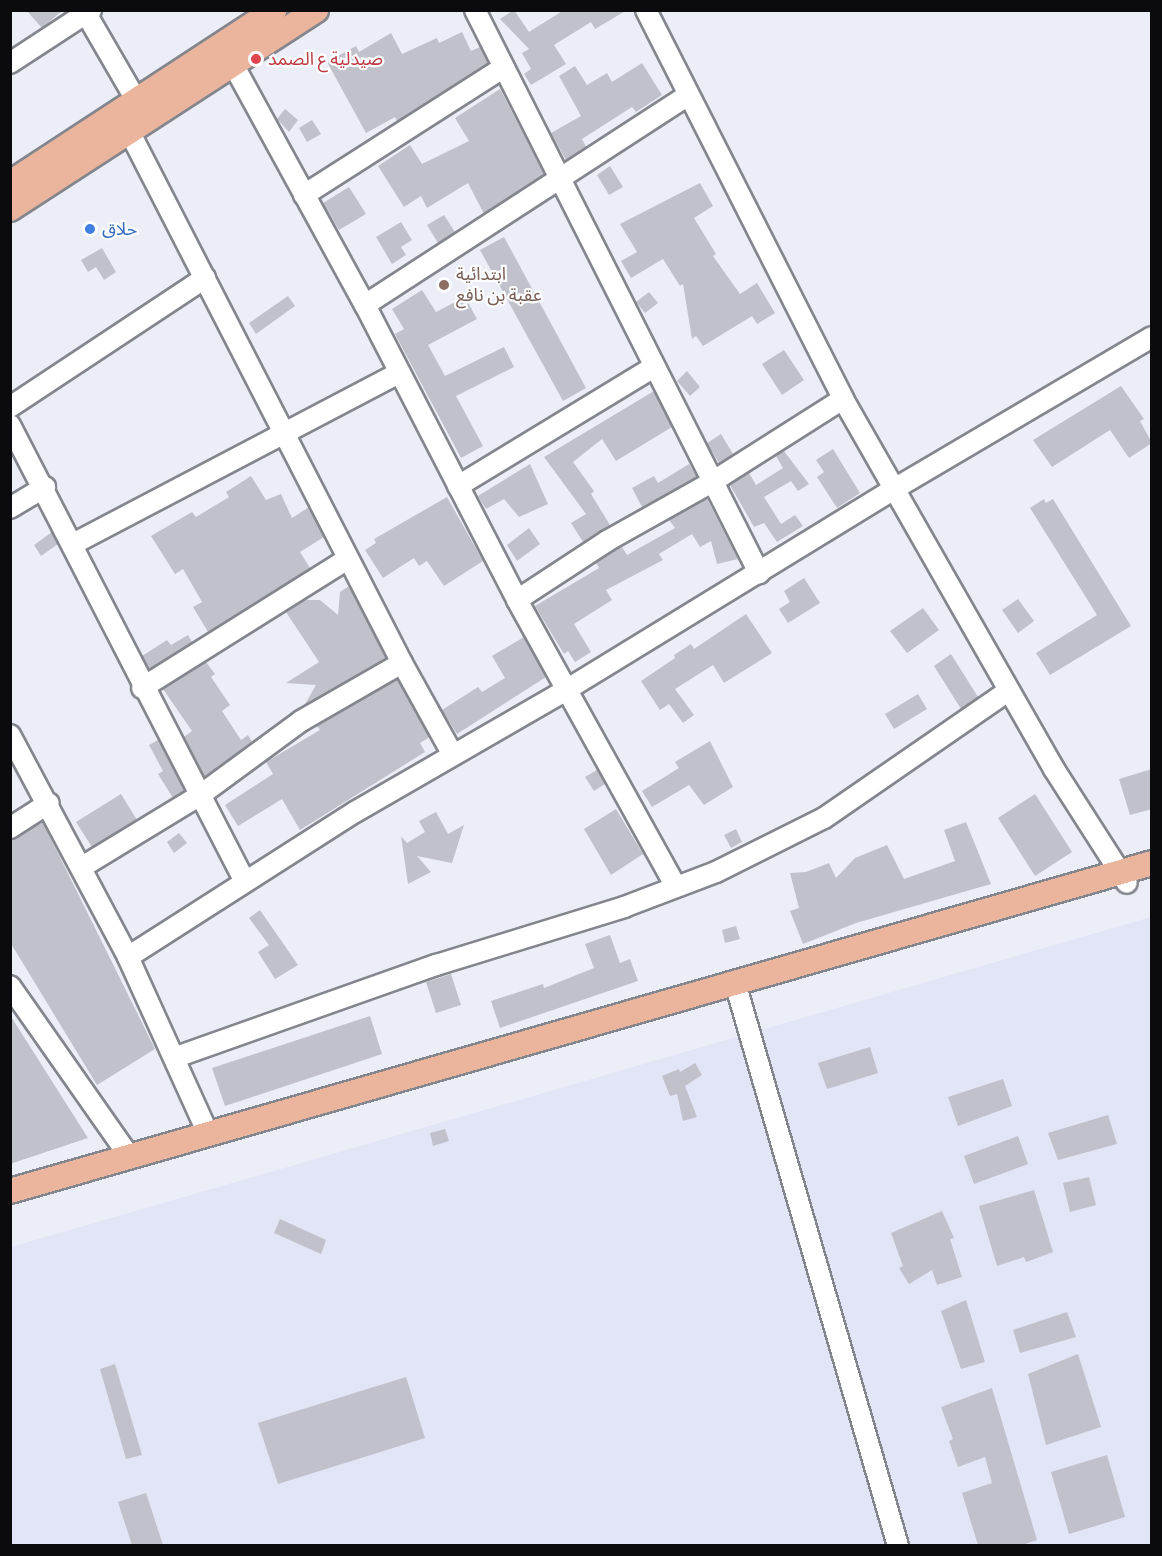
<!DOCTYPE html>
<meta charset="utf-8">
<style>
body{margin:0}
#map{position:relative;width:1162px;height:1556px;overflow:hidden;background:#eceef7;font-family:Bitter,"Noto Sans Arabic",serif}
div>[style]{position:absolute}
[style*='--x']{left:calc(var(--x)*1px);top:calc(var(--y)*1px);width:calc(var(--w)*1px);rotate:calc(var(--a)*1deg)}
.built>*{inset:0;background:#e2e5f6}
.building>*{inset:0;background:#c0c1ca}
.roads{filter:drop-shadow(2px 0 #84868e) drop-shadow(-2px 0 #84868e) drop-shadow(0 2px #84868e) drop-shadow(0 -2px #84868e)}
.minor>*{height:20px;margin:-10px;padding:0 10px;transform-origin:10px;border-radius:10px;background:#fff}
.major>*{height:24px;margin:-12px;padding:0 12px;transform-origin:12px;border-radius:12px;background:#ebb59d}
.dots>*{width:16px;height:16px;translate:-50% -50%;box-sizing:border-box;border:3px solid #fbfcfd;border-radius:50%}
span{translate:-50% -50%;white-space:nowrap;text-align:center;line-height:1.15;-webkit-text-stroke:4.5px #fbfcfd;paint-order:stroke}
.health-label{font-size:18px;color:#be3a42}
.left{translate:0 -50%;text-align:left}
.shop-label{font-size:18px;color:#366cbe}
.education-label{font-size:18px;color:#785e54}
.frame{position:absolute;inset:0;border:12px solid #0b0b0e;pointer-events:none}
</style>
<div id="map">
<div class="built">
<div style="clip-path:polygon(1151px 917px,1151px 1545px,11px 1546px,11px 1247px)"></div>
</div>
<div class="building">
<div style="clip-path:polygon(26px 10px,63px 10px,42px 28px)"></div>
<div style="clip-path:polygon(514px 10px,529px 32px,564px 10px,627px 10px,595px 29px,591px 22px,554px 45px,566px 64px,531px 85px,524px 74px,531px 69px,522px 53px,529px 49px,500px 19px)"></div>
<div style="clip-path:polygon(462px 32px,471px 51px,480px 47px,488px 63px,397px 121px,395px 117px,366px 133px,327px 62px,356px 46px,359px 52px,391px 33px,402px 54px,437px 38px,439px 43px)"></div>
<div style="clip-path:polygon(642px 63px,662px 95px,636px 112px,632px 107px,582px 139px,586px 147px,566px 160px,551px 133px,581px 116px,559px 76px,575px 66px,587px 85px,607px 73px,612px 82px)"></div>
<div style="clip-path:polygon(500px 89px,544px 174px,484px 214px,468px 183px,427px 208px,421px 196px,404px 207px,378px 166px,410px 145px,422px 164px,469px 141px,455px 118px)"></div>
<div style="clip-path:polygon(285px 109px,298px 120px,289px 132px,277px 119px)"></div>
<div style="clip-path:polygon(312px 120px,321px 134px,307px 142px,299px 128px)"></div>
<div style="clip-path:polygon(610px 166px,623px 187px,609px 195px,597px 175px)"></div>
<div style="clip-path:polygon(700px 183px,713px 206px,694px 218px,716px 254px,713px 256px,740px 294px,757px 283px,775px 313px,757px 324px,752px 316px,703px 346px,696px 336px,692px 339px,683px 284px,680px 286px,663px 259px,631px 278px,621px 261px,637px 252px,620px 224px)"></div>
<div style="clip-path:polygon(349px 187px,366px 214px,339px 230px,323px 203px)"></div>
<div style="clip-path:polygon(444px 215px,455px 232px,438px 243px,427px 225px)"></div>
<div style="clip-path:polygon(401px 222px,412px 240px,401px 247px,406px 255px,392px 264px,376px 237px)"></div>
<div style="clip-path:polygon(504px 237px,586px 388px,563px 401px,480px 250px)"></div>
<div style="clip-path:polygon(102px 248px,116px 272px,104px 280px,96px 267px,88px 272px,81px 260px)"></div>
<div style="clip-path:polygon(422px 290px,436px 312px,465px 297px,477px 319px,428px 345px,445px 376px,504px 347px,514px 367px,456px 396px,483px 446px,461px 458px,395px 334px,404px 329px,392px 309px)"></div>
<div style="clip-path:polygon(649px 292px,658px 303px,645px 313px,636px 302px)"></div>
<div style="clip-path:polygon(288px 296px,295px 306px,256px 334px,249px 323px)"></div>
<div style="clip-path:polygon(784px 350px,804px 380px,782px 395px,762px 364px)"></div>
<div style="clip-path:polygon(687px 371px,700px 387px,690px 396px,677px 381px)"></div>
<div style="clip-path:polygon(1121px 386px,1144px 419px,1140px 421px,1152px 443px,1129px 458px,1110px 430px,1052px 467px,1033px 440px)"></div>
<div style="clip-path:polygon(654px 391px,672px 427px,616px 461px,602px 439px,573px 462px,594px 491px,591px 494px,610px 525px,583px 542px,571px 523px,586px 514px,544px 457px)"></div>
<div style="clip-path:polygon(721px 434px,733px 454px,719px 463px,707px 443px)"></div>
<div style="clip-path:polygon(833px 449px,860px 493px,837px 508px,817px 477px,824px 472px,816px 460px)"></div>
<div style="clip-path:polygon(784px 451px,809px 484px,798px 491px,791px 481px,764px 497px,781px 524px,795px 515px,803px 526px,777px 542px,764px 523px,754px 527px,730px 485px,749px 473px,756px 485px,783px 468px,776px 456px)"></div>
<div style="clip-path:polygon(530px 464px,548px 504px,519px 517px,504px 499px,486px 509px,478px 496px)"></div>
<div style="clip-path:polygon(689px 464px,697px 477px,642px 507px,632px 488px,654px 476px,658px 483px)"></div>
<div style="clip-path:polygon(251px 476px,266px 500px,281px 494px,292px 518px,309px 507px,324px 537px,300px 552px,310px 568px,208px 632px,193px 607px,202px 602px,183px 569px,175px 574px,151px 536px,192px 512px,196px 517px,229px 497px,226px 492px)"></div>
<div style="clip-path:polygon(447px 497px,483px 561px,444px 586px,427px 561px,419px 566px,414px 558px,383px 578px,365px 550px,376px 543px,374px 539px)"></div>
<div style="clip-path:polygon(707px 499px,738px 559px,717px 564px,711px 541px,700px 547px,692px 534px,659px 554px,663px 560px,606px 590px,612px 600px,574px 624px,591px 652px,575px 662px,568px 651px,564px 654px,535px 606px,599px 568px,596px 563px,613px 551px,622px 547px,627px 555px,675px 528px,669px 520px)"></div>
<div style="clip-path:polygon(1044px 499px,1046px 503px,1053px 499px,1131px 626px,1050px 675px,1036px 653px,1097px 615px,1030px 508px)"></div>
<div style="clip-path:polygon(529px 528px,540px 544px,517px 561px,507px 545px)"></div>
<div style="clip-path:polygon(52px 532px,58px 544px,41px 556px,34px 545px)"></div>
<div style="clip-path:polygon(804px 578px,820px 603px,788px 623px,779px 609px,790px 602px,784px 591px)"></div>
<div style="clip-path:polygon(349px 586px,386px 658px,304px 706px,316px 685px,286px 683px,319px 662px,286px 612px,306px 600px,320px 600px,338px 615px,340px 592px)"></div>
<div style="clip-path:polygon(1018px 599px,1034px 621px,1018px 633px,1002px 610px)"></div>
<div style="clip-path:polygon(923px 608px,939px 630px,907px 653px,890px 631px)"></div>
<div style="clip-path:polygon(746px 614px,772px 653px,724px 683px,713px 665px,675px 689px,694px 715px,683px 723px,669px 704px,660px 710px,641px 681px,675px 658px,674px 655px,691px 644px,694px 649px)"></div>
<div style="clip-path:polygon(188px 635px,192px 642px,150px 669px,142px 656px,167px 640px,171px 645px)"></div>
<div style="clip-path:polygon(524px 637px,546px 677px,457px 734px,442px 710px,478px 687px,482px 692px,505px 678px,492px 656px)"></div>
<div style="clip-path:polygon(951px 654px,978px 697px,961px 709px,934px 666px)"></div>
<div style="clip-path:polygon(206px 662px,215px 674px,211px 677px,230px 705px,222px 711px,241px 740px,248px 735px,252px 742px,205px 777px,184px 737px,192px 731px,163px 689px)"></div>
<div style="clip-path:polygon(397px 679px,430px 737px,420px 743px,425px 752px,300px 830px,282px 799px,238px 826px,225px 805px,273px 774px,266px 762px,320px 730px,317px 726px)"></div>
<div style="clip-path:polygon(918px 694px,927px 709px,894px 729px,885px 714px)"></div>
<div style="clip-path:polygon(158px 740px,185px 791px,173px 798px,158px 774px,163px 771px,149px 745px)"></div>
<div style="clip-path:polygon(710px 741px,733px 787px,704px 805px,689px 785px,652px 807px,642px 791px,679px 768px,675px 762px)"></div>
<div style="clip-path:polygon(1152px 769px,1152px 809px,1130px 815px,1119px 779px)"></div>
<div style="clip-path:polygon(597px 770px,605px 784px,594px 791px,585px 777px)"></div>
<div style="clip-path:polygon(121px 794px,137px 820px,92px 847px,76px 822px)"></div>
<div style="clip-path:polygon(1035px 794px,1072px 852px,1035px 876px,998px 818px)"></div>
<div style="clip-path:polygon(616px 809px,643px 854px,611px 875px,584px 829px)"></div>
<div style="clip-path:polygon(436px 812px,448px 834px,464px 825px,452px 863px,417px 856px,431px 872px,408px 884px,401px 836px,407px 843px,425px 832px,419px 821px)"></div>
<div style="clip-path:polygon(42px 821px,155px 1049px,97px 1085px,10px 942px,10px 840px)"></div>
<div style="clip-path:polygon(966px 822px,991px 884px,856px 923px,803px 944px,790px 911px,799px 908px,790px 873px,806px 872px,829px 863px,836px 878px,855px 858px,887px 845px,904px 879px,955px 861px,944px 830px)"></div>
<div style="clip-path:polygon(736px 829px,742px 842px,731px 848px,724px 835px)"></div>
<div style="clip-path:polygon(179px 833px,187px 843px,174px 853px,167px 842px)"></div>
<div style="clip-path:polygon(260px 910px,298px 965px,275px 979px,258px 952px,269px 945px,249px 918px)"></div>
<div style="clip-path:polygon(736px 926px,740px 939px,725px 943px,722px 930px)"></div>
<div style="clip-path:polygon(610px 935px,620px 963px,630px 959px,638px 981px,500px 1028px,491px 1001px,543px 984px,544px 988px,594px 968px,585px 944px)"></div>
<div style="clip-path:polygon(451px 974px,461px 1005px,436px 1013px,426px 982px)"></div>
<div style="clip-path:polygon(10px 1015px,88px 1138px,10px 1164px)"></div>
<div style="clip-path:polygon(370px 1016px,382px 1054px,225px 1106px,212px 1068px)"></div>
<div style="clip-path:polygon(870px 1047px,878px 1073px,827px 1089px,818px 1063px)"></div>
<div style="clip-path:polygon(695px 1063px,702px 1075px,685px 1086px,697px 1117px,683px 1121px,677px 1094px,670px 1096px,662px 1076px,679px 1069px,680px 1072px)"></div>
<div style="clip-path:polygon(1003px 1079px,1012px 1106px,958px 1126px,948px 1097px)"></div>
<div style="clip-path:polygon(1108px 1115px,1117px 1144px,1058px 1160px,1048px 1133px)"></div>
<div style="clip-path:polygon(445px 1129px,449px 1141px,433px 1146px,430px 1133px)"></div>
<div style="clip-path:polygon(1018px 1136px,1028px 1164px,974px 1184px,964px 1156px)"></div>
<div style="clip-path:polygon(1089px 1177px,1096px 1205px,1070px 1212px,1063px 1183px)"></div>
<div style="clip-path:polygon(1034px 1190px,1053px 1252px,1026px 1262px,1024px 1257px,997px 1266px,979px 1206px)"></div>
<div style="clip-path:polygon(942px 1211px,954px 1238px,950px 1239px,962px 1277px,937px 1285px,932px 1270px,909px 1284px,899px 1268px,903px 1266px,891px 1233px)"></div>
<div style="clip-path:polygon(280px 1219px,326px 1240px,321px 1254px,274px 1233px)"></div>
<div style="clip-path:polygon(966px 1300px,985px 1362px,961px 1369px,941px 1311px)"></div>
<div style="clip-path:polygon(1067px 1312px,1076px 1337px,1020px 1353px,1013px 1330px)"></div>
<div style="clip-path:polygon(1078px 1354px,1101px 1427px,1046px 1445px,1028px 1374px)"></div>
<div style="clip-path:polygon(115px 1364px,142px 1455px,126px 1459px,100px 1369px)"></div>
<div style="clip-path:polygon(406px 1377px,425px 1438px,278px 1484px,258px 1423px)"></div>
<div style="clip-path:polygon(992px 1388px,1037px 1540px,1022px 1545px,978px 1545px,962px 1493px,992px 1483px,985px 1457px,958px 1467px,949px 1441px,953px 1439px,941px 1407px)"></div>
<div style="clip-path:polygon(1107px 1455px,1125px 1517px,1069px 1534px,1051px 1472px)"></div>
<div style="clip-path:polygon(146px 1493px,163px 1545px,132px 1545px,118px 1502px)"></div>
</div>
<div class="roads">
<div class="minor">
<div style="--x:84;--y:10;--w:108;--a:59.9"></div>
<div style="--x:475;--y:10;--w:631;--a:63.23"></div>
<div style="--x:646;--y:10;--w:436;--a:63.1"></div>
<div style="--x:843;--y:399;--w:426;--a:60.3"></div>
<div style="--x:1054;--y:769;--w:135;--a:57.4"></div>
<div style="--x:10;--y:63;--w:97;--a:-33.2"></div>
<div style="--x:234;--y:66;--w:273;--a:61.3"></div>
<div style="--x:365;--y:305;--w:332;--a:62.7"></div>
<div style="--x:517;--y:600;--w:328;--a:61"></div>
<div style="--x:130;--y:133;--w:596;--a:62.83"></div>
<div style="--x:402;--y:663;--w:105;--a:61"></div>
<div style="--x:304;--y:195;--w:237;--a:-32.6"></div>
<div style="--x:365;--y:305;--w:385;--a:-33"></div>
<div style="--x:10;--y:407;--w:234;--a:-33.5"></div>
<div style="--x:10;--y:425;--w:512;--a:62.78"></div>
<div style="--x:458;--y:486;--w:229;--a:-31.3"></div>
<div style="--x:10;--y:508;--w:41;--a:-31"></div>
<div style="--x:73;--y:544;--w:368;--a:-27.7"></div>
<div style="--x:517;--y:600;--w:108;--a:-33.2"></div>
<div style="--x:607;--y:541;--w:120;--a:-29.3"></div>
<div style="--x:712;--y:482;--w:155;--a:-32.4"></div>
<div style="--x:142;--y:688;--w:243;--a:-32.1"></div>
<div style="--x:10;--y:735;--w:251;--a:62"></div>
<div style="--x:128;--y:957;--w:193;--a:65.6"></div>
<div style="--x:10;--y:828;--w:46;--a:-32.7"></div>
<div style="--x:82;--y:867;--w:137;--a:-31.3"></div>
<div style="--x:199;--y:796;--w:127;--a:-36.3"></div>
<div style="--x:301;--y:721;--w:116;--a:-29.9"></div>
<div style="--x:128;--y:957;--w:269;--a:-32.6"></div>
<div style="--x:355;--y:812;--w:244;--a:-30"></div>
<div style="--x:566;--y:690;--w:385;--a:-31.5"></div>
<div style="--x:894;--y:489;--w:299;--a:-30.5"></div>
<div style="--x:10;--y:986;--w:208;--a:55"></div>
<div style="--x:738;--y:993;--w:576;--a:73.86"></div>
<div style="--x:176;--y:1057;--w:276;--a:-19.5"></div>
<div style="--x:436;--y:965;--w:197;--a:-17.1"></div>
<div style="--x:624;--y:907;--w:98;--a:-20.8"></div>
<div style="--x:716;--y:872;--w:121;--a:-26.6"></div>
<div style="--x:824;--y:818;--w:224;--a:-34.6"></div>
</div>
<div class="major">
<div style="--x:10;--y:183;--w:316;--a:-33.2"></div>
<div style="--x:10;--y:209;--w:365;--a:-33"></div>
<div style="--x:10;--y:1191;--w:1188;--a:-16.02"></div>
</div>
</div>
<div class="dots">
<div style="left:256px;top:59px;background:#e0444e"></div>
<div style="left:90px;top:229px;background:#3f7fe0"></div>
<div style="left:444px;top:285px;background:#8d6e63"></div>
</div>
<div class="health-label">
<span class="left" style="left:268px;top:59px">صيدلية ع الصمد</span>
</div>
<div class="shop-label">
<span class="left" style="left:102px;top:229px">حلاق</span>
</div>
<div class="education-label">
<span class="left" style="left:456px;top:285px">ابتدائية<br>عقبة بن نافع</span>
</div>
<div class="frame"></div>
</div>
